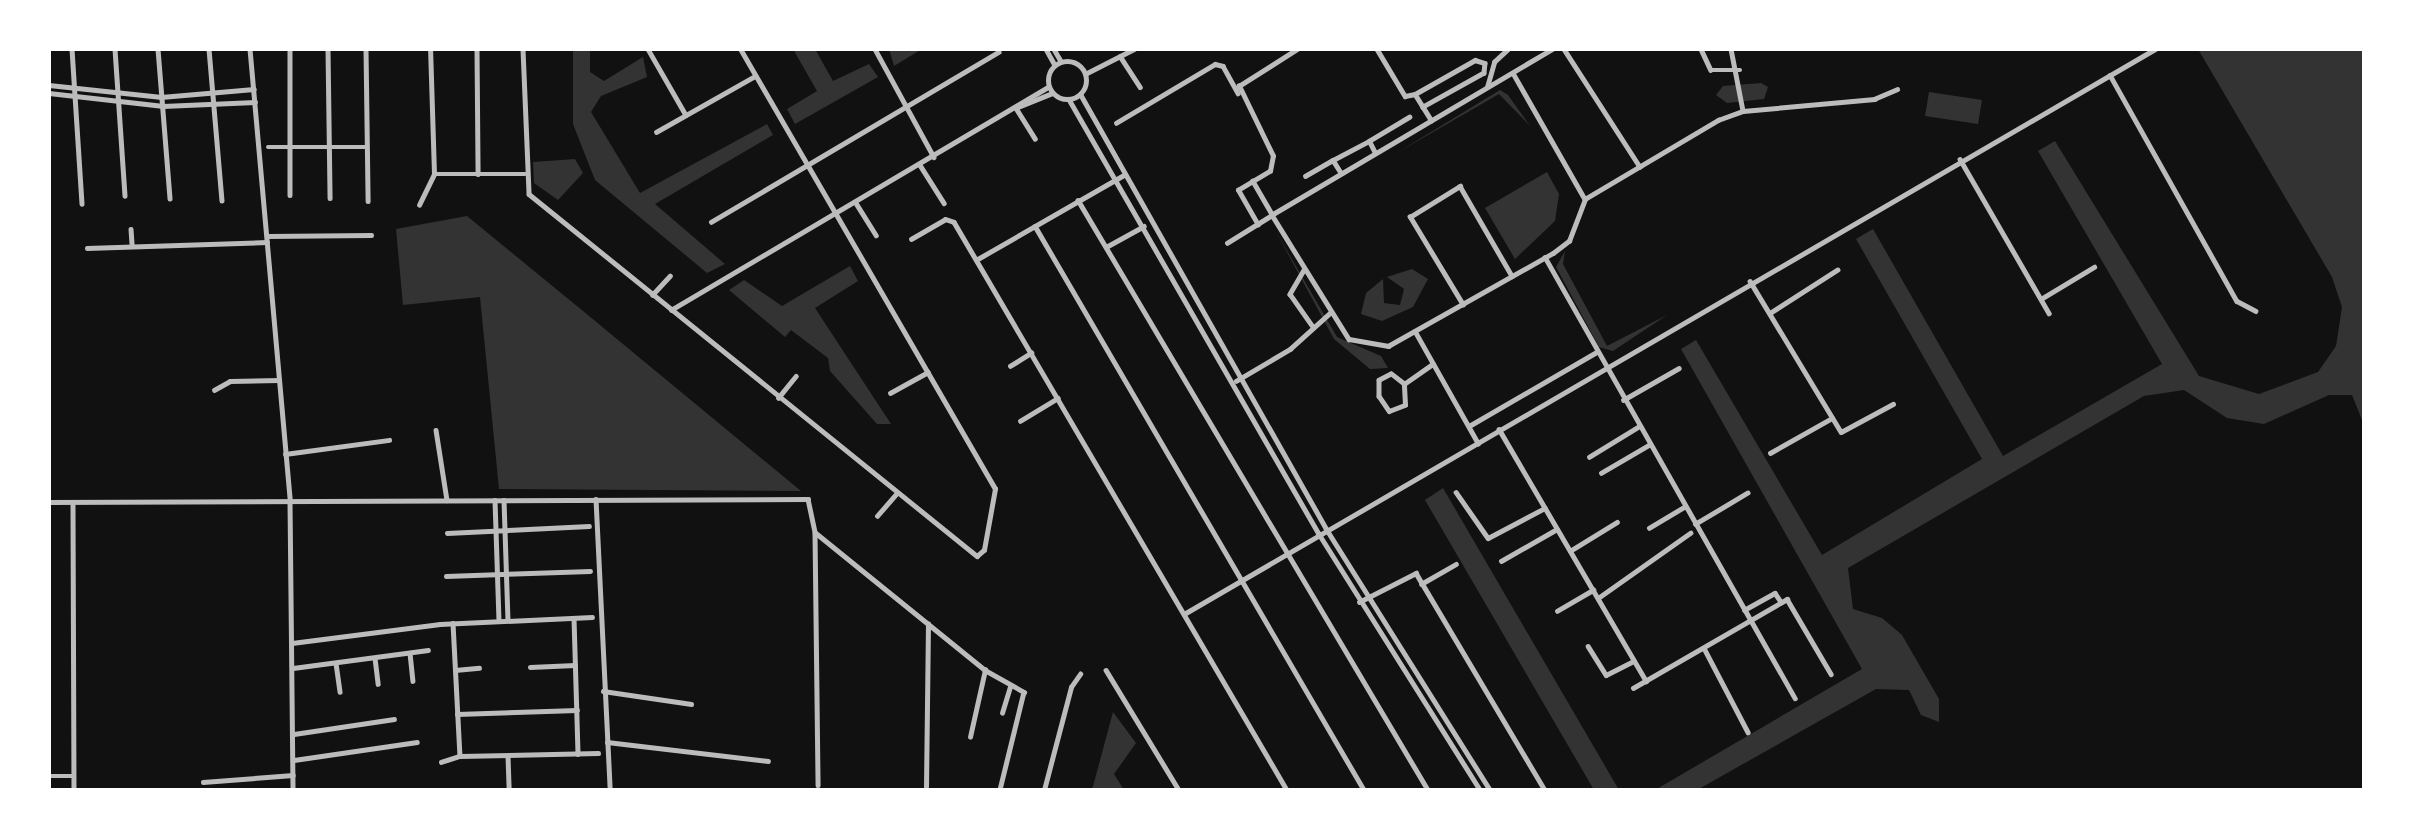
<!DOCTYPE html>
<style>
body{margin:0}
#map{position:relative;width:2413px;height:839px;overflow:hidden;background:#111;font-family:"PT Sans",sans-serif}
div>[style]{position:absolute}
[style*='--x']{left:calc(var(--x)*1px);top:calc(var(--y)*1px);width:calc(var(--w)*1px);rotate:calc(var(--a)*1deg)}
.water>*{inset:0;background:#333}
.minor>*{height:4.5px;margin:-2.25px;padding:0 2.25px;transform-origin:2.25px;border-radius:2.25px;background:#bcbcbc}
.tertiary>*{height:5px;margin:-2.5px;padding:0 2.5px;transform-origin:2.5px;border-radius:2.5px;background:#bcbcbc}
.tertiary>.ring{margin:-2.5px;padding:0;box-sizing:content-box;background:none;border:5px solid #bcbcbc;border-radius:50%}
span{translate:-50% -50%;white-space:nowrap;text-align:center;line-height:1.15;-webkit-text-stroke:5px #fff;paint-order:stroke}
.frame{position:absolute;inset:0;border:51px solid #fff;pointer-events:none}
</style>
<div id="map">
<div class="water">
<div style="clip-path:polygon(573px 49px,590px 49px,590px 72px,604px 81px,643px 57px,647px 77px,601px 96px,591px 112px,640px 193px,767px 124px,773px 135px,655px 204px,725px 264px,707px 273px,595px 180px,573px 124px)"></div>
<div style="clip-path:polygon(793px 49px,815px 49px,833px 81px,869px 64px,878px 77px,795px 124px,787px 109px,817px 91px)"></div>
<div style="clip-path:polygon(889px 49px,922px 49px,894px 66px)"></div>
<div style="clip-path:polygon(2198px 49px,2364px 49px,2364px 425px,2352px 395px,2329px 395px,2264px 424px,2227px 418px,2184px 390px,2144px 396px,1848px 568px,1853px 609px,1882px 618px,1902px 635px,1939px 699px,1939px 722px,1921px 715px,1909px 690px,1876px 689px,1697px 790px,1655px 790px,1862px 669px,1681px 349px,1696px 340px,1822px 555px,1982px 459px,1856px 239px,1873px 229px,2003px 456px,2162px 364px,2038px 151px,2055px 141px,2199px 376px,2259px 394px,2318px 372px,2336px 346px,2342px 307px,2332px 277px)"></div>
<div style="clip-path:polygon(1761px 83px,1768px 87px,1764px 99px,1727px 103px,1716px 95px,1723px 86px)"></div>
<div style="clip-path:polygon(1500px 90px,1508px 95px,1530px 126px,1499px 94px,1395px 154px)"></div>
<div style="clip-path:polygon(1929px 92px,1982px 100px,1978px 124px,1925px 116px)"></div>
<div style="clip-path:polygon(575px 159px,583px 173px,558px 200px,534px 183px,533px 162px)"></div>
<div style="clip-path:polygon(1547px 172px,1559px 194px,1555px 221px,1515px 259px,1485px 208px)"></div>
<div style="clip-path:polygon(467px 216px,583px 311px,801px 491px,499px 489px,480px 297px,403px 305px,396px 229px)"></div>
<div style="clip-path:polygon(1275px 230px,1337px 337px,1381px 356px,1388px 368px,1370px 369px,1334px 339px)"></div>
<div style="clip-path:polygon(1565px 251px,1563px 264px,1607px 346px,1667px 315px,1613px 351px,1599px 347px,1556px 267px)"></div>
<div style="clip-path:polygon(850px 266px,858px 281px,815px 308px,891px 424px,877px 424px,830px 371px,828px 358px,791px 330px,785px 337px,729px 290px,744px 280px,782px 306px)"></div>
<div style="clip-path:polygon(1412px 269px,1428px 279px,1413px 307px,1382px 321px,1361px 314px,1366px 293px,1383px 279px,1384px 303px,1400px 305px,1404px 289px,1387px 277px)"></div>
<div style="clip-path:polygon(1443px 488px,1619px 790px,1594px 790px,1425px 500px)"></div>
<div style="clip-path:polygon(1113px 712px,1136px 743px,1114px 774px,1124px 790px,1092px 790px)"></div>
</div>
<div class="minor">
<div style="--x:72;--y:49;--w:155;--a:86.3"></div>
<div style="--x:115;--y:49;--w:147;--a:86.1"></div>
<div style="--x:158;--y:49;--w:150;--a:85.4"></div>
<div style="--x:209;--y:49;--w:152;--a:85.1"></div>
<div style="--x:250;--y:49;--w:454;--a:84.9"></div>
<div style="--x:290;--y:501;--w:289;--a:89.4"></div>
<div style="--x:290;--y:49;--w:146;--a:90"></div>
<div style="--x:328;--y:49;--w:149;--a:89.2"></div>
<div style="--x:366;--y:49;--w:152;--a:89.2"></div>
<div style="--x:477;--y:49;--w:125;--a:89.5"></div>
<div style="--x:523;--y:49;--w:145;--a:87.6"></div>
<div style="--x:529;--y:194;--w:576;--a:38.94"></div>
<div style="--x:977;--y:556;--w:9;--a:-41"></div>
<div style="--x:984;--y:550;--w:62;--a:-79.8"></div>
<div style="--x:995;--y:489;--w:509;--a:-120.09"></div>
<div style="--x:648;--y:49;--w:76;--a:60.1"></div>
<div style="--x:875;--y:49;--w:123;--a:61.4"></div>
<div style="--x:1046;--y:49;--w:18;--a:61"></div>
<div style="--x:1054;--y:49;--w:14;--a:60"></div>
<div style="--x:1377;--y:49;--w:55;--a:59.2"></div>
<div style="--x:1405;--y:96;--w:10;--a:-11"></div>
<div style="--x:1415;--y:94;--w:31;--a:58"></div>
<div style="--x:1553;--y:49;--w:326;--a:149.4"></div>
<div style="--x:1272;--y:215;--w:146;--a:58.2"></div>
<div style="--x:1349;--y:339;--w:40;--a:10"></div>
<div style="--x:1388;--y:346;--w:189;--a:-29.4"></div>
<div style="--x:1553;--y:253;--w:20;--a:-37"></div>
<div style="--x:1569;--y:241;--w:45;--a:-69.1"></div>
<div style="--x:1585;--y:199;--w:155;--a:-30.7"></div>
<div style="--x:1718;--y:120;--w:27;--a:-20"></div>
<div style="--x:1743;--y:111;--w:132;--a:-5.2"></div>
<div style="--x:1874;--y:99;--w:25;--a:-23"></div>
<div style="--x:1564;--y:49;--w:140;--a:57.2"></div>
<div style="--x:1701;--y:49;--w:23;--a:65"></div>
<div style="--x:1711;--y:70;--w:29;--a:0"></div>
<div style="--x:1731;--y:49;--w:63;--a:79"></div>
<div style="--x:1120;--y:56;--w:37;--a:57"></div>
<div style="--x:1513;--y:73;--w:145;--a:60.3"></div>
<div style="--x:1085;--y:74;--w:55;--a:-27"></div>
<div style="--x:2110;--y:75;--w:259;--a:60.7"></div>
<div style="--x:2237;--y:301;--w:21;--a:28"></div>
<div style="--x:49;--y:85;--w:113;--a:6.1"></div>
<div style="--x:161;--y:97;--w:93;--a:-4.9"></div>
<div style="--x:1487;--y:87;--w:26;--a:-74"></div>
<div style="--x:1494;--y:62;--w:19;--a:-43"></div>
<div style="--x:49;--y:93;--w:115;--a:6.5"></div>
<div style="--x:163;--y:106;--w:92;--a:-2.5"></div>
<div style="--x:1415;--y:94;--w:69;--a:-29.5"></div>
<div style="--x:1475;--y:60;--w:10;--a:17"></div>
<div style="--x:1485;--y:63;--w:10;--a:96"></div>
<div style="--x:1484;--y:73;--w:70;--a:150.9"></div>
<div style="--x:1018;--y:107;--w:37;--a:-22"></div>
<div style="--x:1016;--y:108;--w:36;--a:58"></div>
<div style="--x:1116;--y:123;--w:115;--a:-30.8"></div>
<div style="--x:1215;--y:64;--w:8;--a:14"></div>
<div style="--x:1223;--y:66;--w:31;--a:61"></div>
<div style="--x:656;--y:132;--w:114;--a:-29.5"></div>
<div style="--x:268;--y:147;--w:99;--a:0"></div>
<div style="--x:1375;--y:153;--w:13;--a:-117"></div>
<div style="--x:1369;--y:141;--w:47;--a:-31"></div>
<div style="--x:1960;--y:159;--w:178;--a:60"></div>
<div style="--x:1333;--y:160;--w:41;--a:-27.8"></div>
<div style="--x:920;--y:165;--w:45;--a:57.7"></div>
<div style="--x:434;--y:174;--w:91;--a:0"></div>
<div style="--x:1305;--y:176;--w:32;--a:-30"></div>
<div style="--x:1333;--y:160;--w:15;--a:58"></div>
<div style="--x:1078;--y:200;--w:686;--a:59.32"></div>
<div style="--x:856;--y:203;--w:38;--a:58"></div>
<div style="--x:419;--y:205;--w:34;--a:-64"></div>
<div style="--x:434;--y:174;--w:125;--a:-91.8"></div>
<div style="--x:711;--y:222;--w:334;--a:-30.6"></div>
<div style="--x:1258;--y:225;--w:40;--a:-119.7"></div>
<div style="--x:1238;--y:190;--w:37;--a:-31"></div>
<div style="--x:1270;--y:171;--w:15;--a:-79"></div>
<div style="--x:1273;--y:156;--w:78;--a:-115.9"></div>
<div style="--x:1239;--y:86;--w:69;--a:-32.5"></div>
<div style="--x:1035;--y:226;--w:653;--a:59.74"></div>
<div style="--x:131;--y:229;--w:16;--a:86"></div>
<div style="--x:267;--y:236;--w:104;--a:-0.6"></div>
<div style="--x:911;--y:239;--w:39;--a:-30"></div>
<div style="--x:945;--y:219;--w:9;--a:18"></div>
<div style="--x:954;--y:222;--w:658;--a:59.62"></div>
<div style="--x:1227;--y:243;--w:53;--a:-31.9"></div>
<div style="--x:1272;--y:215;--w:39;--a:-120"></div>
<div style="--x:1106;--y:247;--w:43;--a:-28.9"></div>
<div style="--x:87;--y:248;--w:180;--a:-1.9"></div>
<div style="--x:1545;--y:257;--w:507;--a:60.45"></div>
<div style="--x:976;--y:260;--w:171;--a:-29.9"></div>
<div style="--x:1304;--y:270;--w:28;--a:120"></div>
<div style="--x:1290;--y:294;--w:38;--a:55"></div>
<div style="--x:1750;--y:281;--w:176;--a:58.9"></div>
<div style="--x:1841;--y:432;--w:59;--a:-28.3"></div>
<div style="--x:652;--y:295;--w:26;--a:-47"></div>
<div style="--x:2041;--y:299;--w:62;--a:-31.1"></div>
<div style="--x:1463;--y:305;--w:103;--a:-121.1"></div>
<div style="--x:1410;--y:217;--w:59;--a:-31.8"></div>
<div style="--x:1460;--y:186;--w:104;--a:60"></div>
<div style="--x:671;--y:310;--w:438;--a:-30.6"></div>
<div style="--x:1770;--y:313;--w:80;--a:-32.7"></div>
<div style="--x:1415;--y:331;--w:129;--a:60.6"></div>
<div style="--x:1010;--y:366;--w:25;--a:-32"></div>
<div style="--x:1236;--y:381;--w:63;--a:-30.7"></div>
<div style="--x:1290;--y:349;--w:54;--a:-42"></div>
<div style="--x:1404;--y:384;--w:16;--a:-142"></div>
<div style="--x:1391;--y:374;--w:13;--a:153"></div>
<div style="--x:1379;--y:380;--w:16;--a:90"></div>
<div style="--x:1379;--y:396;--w:18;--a:56"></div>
<div style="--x:1389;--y:411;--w:17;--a:-21"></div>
<div style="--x:1405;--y:405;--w:21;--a:-93"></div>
<div style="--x:1404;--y:384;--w:35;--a:-35"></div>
<div style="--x:214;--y:390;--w:18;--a:-29"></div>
<div style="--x:230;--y:381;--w:49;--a:-1.2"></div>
<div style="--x:890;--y:393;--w:43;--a:-28.9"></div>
<div style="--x:778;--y:398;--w:28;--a:-51"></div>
<div style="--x:1623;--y:400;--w:64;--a:-29.7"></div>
<div style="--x:1020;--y:421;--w:44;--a:-31.2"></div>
<div style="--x:1469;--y:426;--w:146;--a:-30.1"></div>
<div style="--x:1499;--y:429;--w:292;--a:59.7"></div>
<div style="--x:436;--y:430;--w:71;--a:81.1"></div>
<div style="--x:1770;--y:453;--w:71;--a:-29.4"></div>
<div style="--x:285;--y:454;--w:105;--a:-7.7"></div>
<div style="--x:1589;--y:457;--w:57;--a:-31.5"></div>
<div style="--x:1601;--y:473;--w:56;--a:-30.3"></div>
<div style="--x:1456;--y:492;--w:56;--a:55.2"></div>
<div style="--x:1488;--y:538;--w:64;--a:-27.8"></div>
<div style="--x:596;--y:499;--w:291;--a:87.2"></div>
<div style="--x:495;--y:500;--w:120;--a:88.1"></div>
<div style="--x:504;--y:500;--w:119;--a:88.1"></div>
<div style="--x:49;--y:502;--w:759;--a:-0.23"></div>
<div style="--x:808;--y:499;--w:35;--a:78"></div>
<div style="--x:815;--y:533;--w:252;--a:89.3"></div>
<div style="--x:73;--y:505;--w:285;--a:89.8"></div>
<div style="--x:877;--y:516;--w:29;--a:-49"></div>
<div style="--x:1695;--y:524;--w:61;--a:-30.8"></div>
<div style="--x:1649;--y:528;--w:41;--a:-31"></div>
<div style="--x:447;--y:533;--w:142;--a:-2.8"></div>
<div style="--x:816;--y:533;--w:218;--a:39"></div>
<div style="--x:985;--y:670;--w:45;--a:29.4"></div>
<div style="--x:1024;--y:692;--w:101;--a:103.8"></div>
<div style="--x:1570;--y:551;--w:55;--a:-31.7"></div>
<div style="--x:1501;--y:561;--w:64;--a:-29.7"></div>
<div style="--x:446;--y:576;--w:144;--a:-2"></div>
<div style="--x:1421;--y:584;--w:40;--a:-29.7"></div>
<div style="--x:1598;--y:598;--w:113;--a:-35.2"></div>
<div style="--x:1359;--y:602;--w:64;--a:-27"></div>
<div style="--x:1416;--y:573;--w:252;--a:59.3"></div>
<div style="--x:1744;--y:610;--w:35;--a:-29"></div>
<div style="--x:1775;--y:593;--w:11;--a:56"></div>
<div style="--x:1557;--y:611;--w:42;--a:-30.3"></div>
<div style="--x:1184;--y:614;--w:1123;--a:-30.19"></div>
<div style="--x:574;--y:618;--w:136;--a:88.3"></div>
<div style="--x:453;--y:623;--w:133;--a:87"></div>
<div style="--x:292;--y:643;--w:149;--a:-7.3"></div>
<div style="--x:440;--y:624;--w:152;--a:-2.6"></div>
<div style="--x:1588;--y:646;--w:34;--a:58"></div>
<div style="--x:1606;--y:675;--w:31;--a:-27"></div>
<div style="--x:1704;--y:648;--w:95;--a:62.4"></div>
<div style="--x:410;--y:653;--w:28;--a:84"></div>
<div style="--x:375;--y:658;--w:26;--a:83"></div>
<div style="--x:336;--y:663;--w:29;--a:82"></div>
<div style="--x:530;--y:667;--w:45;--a:-2.5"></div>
<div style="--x:293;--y:668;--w:136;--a:-7.6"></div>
<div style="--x:455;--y:670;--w:24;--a:-5"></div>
<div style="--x:1106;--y:670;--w:140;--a:58.7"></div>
<div style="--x:1633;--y:688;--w:178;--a:-30"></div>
<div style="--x:1787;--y:599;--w:87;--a:59.6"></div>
<div style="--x:603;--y:691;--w:89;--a:8.4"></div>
<div style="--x:1002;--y:713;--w:28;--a:-73"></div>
<div style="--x:457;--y:714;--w:120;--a:-1.9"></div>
<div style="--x:294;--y:734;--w:101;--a:-8.5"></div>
<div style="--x:970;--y:737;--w:69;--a:-77.4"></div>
<div style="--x:607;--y:742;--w:162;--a:6.7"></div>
<div style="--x:508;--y:756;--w:34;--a:88"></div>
<div style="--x:294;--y:760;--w:124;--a:-8.3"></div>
<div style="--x:441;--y:762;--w:20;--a:-18"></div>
<div style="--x:460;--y:756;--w:138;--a:-1.2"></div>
<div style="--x:49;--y:776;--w:25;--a:0"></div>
<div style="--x:203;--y:782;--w:90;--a:-4.4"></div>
<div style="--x:926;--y:787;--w:163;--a:-89.3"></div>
<div style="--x:1044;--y:790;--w:106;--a:-75.3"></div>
<div style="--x:1071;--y:687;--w:16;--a:-55"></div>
</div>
<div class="tertiary">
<div class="ring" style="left:1048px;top:61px;width:33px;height:33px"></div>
<div style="--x:1080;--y:94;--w:500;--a:60.5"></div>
<div style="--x:1326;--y:529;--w:308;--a:57.9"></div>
<div style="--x:1069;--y:100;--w:499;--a:60.1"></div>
<div style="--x:1318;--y:533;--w:304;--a:57.8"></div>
</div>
<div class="frame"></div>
</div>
